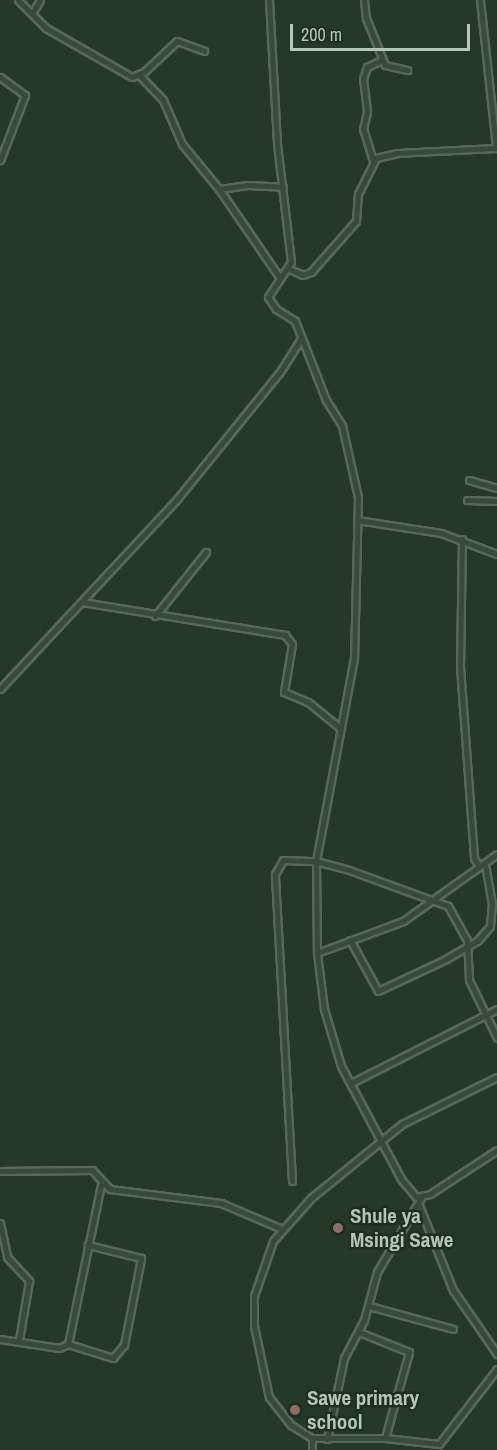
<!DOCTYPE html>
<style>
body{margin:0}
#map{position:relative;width:497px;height:1450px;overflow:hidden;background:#24392a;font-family:"Archivo Narrow",sans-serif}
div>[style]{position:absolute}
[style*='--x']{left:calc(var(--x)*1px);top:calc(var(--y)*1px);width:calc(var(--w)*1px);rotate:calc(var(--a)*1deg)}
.roads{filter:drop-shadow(2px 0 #56685b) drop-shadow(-2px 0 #56685b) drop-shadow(0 2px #56685b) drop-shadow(0 -2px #56685b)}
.street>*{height:5px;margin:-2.5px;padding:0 2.5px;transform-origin:2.5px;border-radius:2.5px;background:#374a3d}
.dots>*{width:16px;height:16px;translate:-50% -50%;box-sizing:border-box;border:3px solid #1d2f22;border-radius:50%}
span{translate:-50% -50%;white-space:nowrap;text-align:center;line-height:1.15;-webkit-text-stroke:5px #1d2f22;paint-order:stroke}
.poi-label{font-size:21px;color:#b3c6b9;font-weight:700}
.left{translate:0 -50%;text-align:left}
.scale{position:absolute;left:290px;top:24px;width:180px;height:27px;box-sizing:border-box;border:3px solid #b3c6b9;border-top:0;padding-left:8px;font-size:18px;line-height:21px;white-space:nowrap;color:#b3c6b9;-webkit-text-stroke:4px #1d2f22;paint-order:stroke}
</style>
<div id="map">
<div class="roads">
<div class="street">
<div style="--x:18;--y:0;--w:40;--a:45"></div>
<div style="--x:46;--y:28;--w:99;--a:29.7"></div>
<div style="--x:132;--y:77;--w:13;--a:-23"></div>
<div style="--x:144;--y:72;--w:45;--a:-43.2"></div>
<div style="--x:177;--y:41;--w:29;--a:20"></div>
<div style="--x:269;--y:0;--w:144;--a:86.8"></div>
<div style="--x:277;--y:144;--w:119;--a:83.2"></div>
<div style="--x:291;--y:262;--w:42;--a:123.3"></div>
<div style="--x:268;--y:297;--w:14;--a:56"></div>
<div style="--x:276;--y:309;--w:22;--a:32"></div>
<div style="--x:295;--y:321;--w:85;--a:68.6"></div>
<div style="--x:326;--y:400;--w:31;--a:58"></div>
<div style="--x:342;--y:426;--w:73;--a:77.3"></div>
<div style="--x:358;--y:497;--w:161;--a:91.4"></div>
<div style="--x:354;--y:658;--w:207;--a:100.6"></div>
<div style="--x:316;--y:861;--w:92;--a:89.4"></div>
<div style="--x:317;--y:953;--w:56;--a:82.9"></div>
<div style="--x:324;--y:1009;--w:59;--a:73.4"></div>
<div style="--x:341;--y:1066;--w:128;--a:62"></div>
<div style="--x:401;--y:1179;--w:23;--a:50"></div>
<div style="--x:416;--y:1197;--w:14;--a:-12"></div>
<div style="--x:430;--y:1194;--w:80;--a:-33.3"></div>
<div style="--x:364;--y:0;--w:18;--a:84"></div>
<div style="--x:366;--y:18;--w:51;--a:68"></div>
<div style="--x:385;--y:65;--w:23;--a:13"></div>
<div style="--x:480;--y:0;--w:149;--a:83.8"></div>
<div style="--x:33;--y:12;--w:14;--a:-60"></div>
<div style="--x:140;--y:76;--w:33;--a:46"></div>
<div style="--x:163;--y:100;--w:48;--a:66.6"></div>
<div style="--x:182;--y:144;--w:58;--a:50.6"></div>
<div style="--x:219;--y:189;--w:29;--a:-8"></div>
<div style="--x:248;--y:185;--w:35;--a:3"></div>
<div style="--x:0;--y:77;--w:31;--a:36"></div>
<div style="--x:25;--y:95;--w:70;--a:111"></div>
<div style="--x:373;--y:161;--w:34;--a:-107"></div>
<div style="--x:363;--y:129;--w:18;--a:-77"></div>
<div style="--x:367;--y:111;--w:32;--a:-97"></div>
<div style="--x:363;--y:79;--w:13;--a:-72"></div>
<div style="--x:367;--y:67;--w:17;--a:-25"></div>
<div style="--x:219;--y:189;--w:108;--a:55.6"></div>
<div style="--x:289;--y:269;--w:15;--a:23"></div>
<div style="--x:303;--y:275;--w:9;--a:-21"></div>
<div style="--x:311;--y:272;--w:68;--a:-48.6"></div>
<div style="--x:356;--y:221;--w:27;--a:-86"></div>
<div style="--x:358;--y:194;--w:40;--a:-63.4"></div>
<div style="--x:376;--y:158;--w:22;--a:-13"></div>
<div style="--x:397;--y:153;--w:100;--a:-2.9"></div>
<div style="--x:469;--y:480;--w:29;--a:16"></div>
<div style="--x:467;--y:500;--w:30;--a:2"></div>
<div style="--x:357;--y:520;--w:85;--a:8.8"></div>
<div style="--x:441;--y:533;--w:60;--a:20.6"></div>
<div style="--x:462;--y:539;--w:128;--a:90.9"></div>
<div style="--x:460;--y:667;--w:192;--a:85.8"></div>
<div style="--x:474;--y:858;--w:10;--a:61"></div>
<div style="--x:82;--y:602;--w:206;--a:9.2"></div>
<div style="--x:285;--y:635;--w:11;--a:52"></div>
<div style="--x:292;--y:644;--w:49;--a:99.5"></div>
<div style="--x:284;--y:692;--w:26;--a:23"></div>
<div style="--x:308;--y:702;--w:41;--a:39.1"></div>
<div style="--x:155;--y:616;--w:82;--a:-51.4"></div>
<div style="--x:0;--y:689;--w:260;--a:-47"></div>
<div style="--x:177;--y:499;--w:164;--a:-51"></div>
<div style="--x:280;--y:372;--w:40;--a:-58"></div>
<div style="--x:350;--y:940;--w:58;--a:61.2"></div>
<div style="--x:378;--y:991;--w:73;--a:-25.2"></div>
<div style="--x:444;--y:960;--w:39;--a:-30"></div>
<div style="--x:478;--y:940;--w:18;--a:-49"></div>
<div style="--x:490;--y:926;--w:22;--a:-85"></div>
<div style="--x:492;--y:904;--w:41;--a:-99.9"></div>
<div style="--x:317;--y:953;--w:92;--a:-20.4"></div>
<div style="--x:403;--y:921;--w:115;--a:-35.5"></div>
<div style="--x:497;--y:1077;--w:106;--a:153.7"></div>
<div style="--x:402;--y:1124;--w:117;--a:140.9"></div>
<div style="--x:311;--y:1198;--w:57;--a:131.5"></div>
<div style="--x:273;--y:1241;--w:58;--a:109.1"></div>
<div style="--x:254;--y:1296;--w:30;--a:90"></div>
<div style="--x:254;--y:1326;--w:73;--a:78.1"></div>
<div style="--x:269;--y:1397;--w:36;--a:52"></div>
<div style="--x:291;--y:1425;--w:25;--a:32"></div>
<div style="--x:312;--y:1438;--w:73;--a:0"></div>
<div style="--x:385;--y:1438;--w:54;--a:6.3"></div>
<div style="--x:439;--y:1444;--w:95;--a:-52.3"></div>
<div style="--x:353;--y:1082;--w:161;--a:-26.9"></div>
<div style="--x:0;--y:1171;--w:92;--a:-0.6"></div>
<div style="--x:92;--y:1170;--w:26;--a:47"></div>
<div style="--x:110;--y:1189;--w:112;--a:7.2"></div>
<div style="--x:221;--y:1203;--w:66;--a:23.1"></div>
<div style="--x:292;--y:1181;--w:307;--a:-93.2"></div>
<div style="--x:275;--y:874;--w:16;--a:-60"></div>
<div style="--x:283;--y:860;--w:33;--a:2"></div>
<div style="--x:316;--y:861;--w:34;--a:15"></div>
<div style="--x:349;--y:870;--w:105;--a:20"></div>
<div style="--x:448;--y:906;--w:39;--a:61"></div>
<div style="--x:467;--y:940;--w:40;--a:87.1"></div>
<div style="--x:469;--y:980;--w:64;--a:64.2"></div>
<div style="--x:418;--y:1203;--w:94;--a:68.1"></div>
<div style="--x:453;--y:1290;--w:78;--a:55.5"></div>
<div style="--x:0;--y:1223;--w:35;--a:78"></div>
<div style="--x:7;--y:1257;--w:33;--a:47"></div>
<div style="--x:29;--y:1281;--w:60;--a:99.6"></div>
<div style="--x:369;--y:1306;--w:87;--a:15.3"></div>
<div style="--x:359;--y:1332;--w:54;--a:21.8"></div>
<div style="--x:409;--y:1352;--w:89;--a:105.6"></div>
<div style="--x:0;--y:1339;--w:60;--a:8.7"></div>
<div style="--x:59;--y:1348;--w:10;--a:-24"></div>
<div style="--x:68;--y:1344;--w:163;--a:-78.3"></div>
<div style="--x:68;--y:1344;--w:47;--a:17.3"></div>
<div style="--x:113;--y:1358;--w:17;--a:-50"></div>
<div style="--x:124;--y:1345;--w:89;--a:-78.9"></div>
<div style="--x:141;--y:1258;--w:55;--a:-166.2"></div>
<div style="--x:312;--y:1438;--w:12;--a:90"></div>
<div style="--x:327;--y:1439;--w:83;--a:-78.1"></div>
<div style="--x:344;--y:1358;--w:43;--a:-62.2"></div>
<div style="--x:364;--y:1320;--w:50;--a:-74.8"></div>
<div style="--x:377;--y:1272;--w:86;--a:-59.3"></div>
</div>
</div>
<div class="dots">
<div style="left:338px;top:1228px;background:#8d6e63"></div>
<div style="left:295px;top:1410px;background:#8d6e63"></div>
</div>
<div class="poi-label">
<span class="left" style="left:350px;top:1228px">Shule ya<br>Msingi Sawe</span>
<span class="left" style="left:307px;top:1410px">Sawe primary<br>school</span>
</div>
<div class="scale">200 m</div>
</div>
